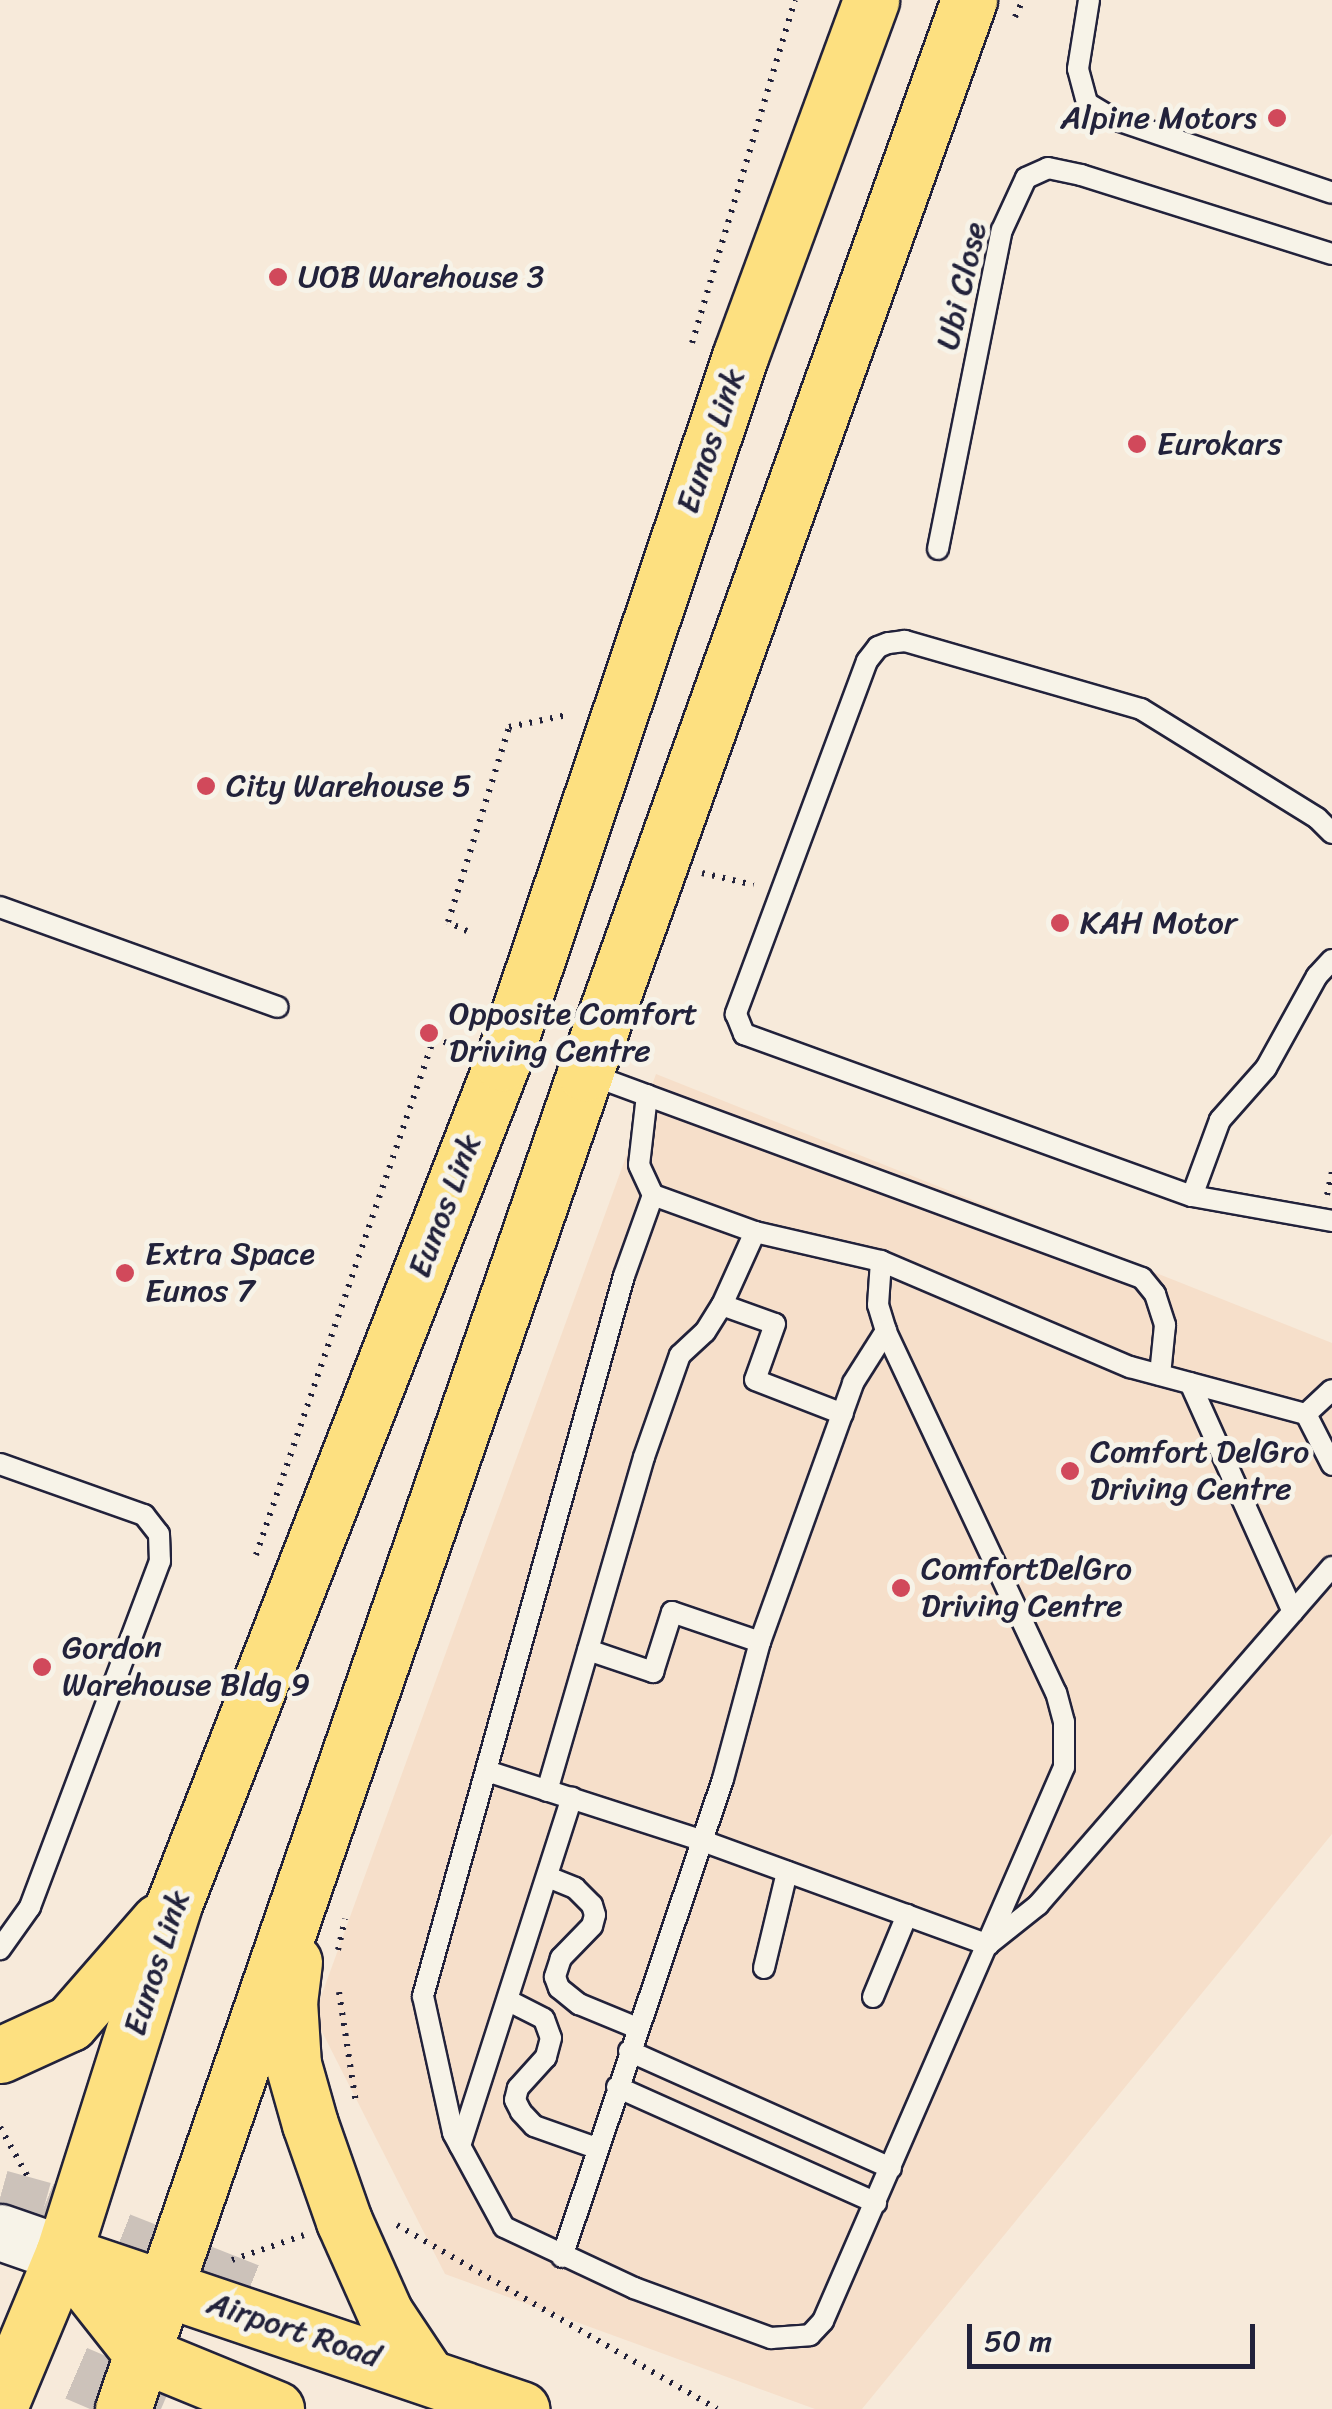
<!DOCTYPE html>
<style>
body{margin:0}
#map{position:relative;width:1332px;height:2409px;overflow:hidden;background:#f7eada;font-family:Sriracha,sans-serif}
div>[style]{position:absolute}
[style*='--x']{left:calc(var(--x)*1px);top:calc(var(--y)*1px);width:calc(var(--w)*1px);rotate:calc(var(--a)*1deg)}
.built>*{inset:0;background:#f6dfca}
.highway-tunnel>*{height:55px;margin-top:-27.5px;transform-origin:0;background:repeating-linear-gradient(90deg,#ccc2ba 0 55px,transparent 0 83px)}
.path>*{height:6px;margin-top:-3px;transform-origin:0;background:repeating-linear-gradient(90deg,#22223b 0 2.5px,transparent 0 10.5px)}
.roads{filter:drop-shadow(2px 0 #22223b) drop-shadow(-2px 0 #22223b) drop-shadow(0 2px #22223b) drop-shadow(0 -2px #22223b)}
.lane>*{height:20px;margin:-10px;padding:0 10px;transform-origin:10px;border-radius:10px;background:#f7f3e8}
.secondary>*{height:55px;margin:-27.5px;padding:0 27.5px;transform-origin:27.5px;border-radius:27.5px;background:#f7f3e8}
.primary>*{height:55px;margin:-27.5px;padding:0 27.5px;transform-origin:27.5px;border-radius:27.5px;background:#fde080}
.highway>*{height:55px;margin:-27.5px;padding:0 27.5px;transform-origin:27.5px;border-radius:27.5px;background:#fde080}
.dots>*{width:28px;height:28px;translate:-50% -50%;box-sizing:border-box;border:5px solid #f7f3e8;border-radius:50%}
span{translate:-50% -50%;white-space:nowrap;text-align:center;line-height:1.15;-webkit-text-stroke:10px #f7f3e8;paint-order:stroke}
.poi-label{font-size:32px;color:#22223b}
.right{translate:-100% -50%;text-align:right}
.left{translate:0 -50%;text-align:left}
.street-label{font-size:32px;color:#22223b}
.scale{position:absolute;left:967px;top:2324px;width:288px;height:45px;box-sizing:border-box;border:5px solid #22223b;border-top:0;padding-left:12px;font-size:30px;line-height:35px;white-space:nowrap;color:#22223b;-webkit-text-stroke:8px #f7f3e8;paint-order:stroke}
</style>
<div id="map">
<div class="built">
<div style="clip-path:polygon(656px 1074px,1332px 1343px,1332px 1834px,862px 2409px,815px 2409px,445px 2274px,314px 2016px)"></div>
</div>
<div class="highway-tunnel">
<div style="--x:0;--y:2197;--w:45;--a:15.6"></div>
<div style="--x:43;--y:2209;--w:247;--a:21.6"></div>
<div style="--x:0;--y:2340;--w:175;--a:23.2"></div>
</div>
<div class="path">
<div style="--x:1015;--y:17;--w:19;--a:-65"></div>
<div style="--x:692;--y:343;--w:358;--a:-73.3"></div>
<div style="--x:702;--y:873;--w:53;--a:13"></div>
<div style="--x:467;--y:931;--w:21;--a:-155"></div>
<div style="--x:448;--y:922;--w:204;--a:-72.6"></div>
<div style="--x:509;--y:727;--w:59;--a:-11.7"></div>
<div style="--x:1327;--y:1195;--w:24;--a:-78"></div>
<div style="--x:256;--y:1555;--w:547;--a:-71"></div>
<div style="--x:434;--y:1038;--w:26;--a:21"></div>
<div style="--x:338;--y:1950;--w:32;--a:-77"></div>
<div style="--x:339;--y:1992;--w:112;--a:81.3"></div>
<div style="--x:0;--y:2127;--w:57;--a:60.8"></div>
<div style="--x:397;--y:2225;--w:369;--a:29.9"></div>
<div style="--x:232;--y:2260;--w:76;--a:-19.1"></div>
</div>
<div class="roads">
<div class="lane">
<div style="--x:1089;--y:0;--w:70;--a:99.1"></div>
<div style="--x:1078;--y:69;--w:35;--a:75"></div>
<div style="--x:1087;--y:103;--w:31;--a:31"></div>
<div style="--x:1114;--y:119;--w:230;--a:18.7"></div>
<div style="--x:938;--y:549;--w:325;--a:-78.7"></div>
<div style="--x:1002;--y:230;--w:57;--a:-65.2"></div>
<div style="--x:1026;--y:178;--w:24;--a:-24"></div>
<div style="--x:1048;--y:168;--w:34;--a:12"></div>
<div style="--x:1081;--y:175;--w:263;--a:17.5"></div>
<div style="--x:1332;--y:833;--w:21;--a:-135"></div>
<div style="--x:1317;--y:818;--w:207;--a:-148.2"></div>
<div style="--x:1141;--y:709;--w:246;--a:-163.9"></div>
<div style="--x:905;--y:641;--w:17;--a:173"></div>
<div style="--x:888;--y:643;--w:11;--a:158"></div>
<div style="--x:878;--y:647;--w:18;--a:128"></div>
<div style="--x:867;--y:661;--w:377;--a:110.4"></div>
<div style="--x:736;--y:1014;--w:22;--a:68"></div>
<div style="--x:744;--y:1034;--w:476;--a:19.9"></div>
<div style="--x:1192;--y:1196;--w:142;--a:10.1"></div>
<div style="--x:0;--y:907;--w:295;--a:19.8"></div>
<div style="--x:589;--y:1074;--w:589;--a:20.25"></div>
<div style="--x:1142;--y:1278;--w:21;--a:51"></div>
<div style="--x:1155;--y:1294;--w:33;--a:72"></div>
<div style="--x:1165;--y:1325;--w:50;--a:95.7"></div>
<div style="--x:647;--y:1095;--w:70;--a:96.5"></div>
<div style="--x:639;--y:1165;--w:33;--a:65"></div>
<div style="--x:653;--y:1195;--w:86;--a:109.7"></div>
<div style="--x:624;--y:1276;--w:748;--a:105.6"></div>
<div style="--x:423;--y:1996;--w:140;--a:77.6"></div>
<div style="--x:453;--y:2133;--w:107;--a:61.5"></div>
<div style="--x:504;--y:2227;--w:144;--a:25.1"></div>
<div style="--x:634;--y:2288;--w:146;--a:20.1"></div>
<div style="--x:771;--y:2338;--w:39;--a:-4"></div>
<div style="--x:810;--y:2335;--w:19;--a:-47"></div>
<div style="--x:823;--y:2321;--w:604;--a:-66.49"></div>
<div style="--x:1064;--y:1767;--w:45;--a:-90"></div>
<div style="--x:1064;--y:1722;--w:30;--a:-105"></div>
<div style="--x:1056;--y:1693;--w:400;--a:-115.2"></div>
<div style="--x:886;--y:1331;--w:27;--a:-107"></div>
<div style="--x:878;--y:1305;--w:44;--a:-86.1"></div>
<div style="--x:653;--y:1195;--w:109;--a:19.9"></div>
<div style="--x:755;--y:1232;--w:129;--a:13"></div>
<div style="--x:881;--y:1261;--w:271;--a:23.1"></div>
<div style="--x:1130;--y:1367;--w:182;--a:15"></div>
<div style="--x:1306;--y:1414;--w:57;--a:63"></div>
<div style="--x:1192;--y:1196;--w:81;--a:-69.8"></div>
<div style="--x:1220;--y:1120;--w:69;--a:-48.5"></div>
<div style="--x:1266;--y:1068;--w:105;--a:-61"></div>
<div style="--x:1317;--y:976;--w:22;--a:-47"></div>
<div style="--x:722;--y:1305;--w:56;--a:19.7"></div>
<div style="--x:775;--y:1324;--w:59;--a:109.7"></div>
<div style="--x:755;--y:1380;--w:94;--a:21.1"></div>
<div style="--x:1190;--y:1383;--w:251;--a:65.8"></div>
<div style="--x:1306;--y:1414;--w:35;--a:-43"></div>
<div style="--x:0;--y:1464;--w:153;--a:19.5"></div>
<div style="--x:144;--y:1515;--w:24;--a:52"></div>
<div style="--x:159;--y:1534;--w:27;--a:88"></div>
<div style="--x:160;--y:1561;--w:370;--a:110.6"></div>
<div style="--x:30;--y:1907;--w:52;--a:125.5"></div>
<div style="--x:588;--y:1650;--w:69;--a:18.7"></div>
<div style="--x:653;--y:1672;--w:63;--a:-72.4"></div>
<div style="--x:672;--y:1612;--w:93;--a:18.8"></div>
<div style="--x:487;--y:1771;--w:224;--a:17.9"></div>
<div style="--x:700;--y:1840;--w:307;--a:20"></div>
<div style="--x:547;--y:1791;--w:348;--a:-73.8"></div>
<div style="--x:644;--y:1457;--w:108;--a:-70.6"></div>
<div style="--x:680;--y:1355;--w:34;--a:-43"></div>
<div style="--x:705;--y:1332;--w:32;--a:-58"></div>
<div style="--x:722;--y:1305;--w:80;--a:-65.7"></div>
<div style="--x:548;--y:1877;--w:29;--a:22"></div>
<div style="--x:575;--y:1888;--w:24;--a:45"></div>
<div style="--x:592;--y:1905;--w:10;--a:73"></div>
<div style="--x:595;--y:1915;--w:11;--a:105"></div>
<div style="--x:592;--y:1926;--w:45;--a:134.1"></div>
<div style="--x:561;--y:1958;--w:20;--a:108"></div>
<div style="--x:555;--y:1977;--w:12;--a:70"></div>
<div style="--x:559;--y:1988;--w:26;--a:39"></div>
<div style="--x:579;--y:2004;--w:63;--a:22.5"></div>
<div style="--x:989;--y:1944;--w:63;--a:-38.5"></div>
<div style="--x:1038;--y:1905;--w:448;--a:-49"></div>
<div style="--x:764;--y:1968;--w:99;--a:-76.5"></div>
<div style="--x:873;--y:1997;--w:89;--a:-67.5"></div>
<div style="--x:509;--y:2001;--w:39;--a:27"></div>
<div style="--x:544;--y:2019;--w:20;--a:70"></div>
<div style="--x:551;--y:2038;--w:20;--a:105"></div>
<div style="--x:546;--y:2057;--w:42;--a:132.1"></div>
<div style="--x:518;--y:2088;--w:12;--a:104"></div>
<div style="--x:515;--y:2100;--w:13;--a:63"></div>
<div style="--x:521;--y:2112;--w:19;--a:47"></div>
<div style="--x:534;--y:2126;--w:66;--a:19.5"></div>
<div style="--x:629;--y:2051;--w:287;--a:24.1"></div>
<div style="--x:617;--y:2087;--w:284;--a:24.1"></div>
<div style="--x:460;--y:2146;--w:366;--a:-72.2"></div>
<div style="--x:562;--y:2257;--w:504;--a:-71.39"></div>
<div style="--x:723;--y:1779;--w:142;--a:-74.9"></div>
<div style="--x:760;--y:1642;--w:275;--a:-70.2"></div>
<div style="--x:853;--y:1383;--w:62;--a:-57.6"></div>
</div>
<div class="secondary">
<div style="--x:0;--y:2232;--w:67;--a:19.2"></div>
</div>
<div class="primary">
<div style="--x:63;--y:2254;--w:484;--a:18.7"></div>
<div style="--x:63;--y:2254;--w:127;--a:51.7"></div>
<div style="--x:142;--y:2354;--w:145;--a:22.3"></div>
</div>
<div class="highway">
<div style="--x:294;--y:1962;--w:39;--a:97"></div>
<div style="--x:289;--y:2001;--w:63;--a:86.4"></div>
<div style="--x:293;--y:2064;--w:62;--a:74.2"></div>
<div style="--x:310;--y:2124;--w:103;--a:70.7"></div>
<div style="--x:344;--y:2221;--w:101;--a:66"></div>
<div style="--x:385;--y:2313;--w:72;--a:56.3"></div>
<div style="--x:0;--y:2055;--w:77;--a:-24.6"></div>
<div style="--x:70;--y:2023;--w:135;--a:-48.9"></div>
<div style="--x:0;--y:2405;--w:164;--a:-67.4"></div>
<div style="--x:63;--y:2254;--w:367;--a:-72.4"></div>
<div style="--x:174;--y:1904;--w:903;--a:-68.69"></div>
<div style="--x:502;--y:1063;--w:748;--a:-71.37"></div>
<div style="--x:741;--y:354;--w:377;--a:-69.8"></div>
<div style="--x:123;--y:2409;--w:1414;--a:-70.92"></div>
<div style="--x:585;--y:1073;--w:1140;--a:-70.31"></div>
</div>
</div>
<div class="dots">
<div style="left:1277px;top:118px;background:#d1495b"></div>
<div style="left:278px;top:277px;background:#d1495b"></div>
<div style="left:1137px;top:444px;background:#d1495b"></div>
<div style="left:206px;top:786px;background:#d1495b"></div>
<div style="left:1060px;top:923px;background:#d1495b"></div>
<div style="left:429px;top:1033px;background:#d1495b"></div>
<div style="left:125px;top:1273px;background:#d1495b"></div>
<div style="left:1070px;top:1471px;background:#d1495b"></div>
<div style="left:901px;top:1588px;background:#d1495b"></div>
<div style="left:42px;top:1667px;background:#d1495b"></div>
</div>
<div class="poi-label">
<span class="right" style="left:1257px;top:118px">Alpine Motors</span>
<span class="left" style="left:298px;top:277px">UOB Warehouse 3</span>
<span class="left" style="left:1157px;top:444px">Eurokars</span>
<span class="left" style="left:226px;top:786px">City Warehouse 5</span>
<span class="left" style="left:1080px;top:923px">KAH Motor</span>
<span class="left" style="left:449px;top:1033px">Opposite Comfort<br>Driving Centre</span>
<span class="left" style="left:145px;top:1273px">Extra Space<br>Eunos 7</span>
<span class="left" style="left:1090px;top:1471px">Comfort DelGro<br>Driving Centre</span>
<span class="left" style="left:921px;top:1588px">ComfortDelGro<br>Driving Centre</span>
<span class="left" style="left:62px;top:1667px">Gordon<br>Warehouse Bldg 9</span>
</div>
<div class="street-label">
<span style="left:962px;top:286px;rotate:-77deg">Ubi Close</span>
<span style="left:711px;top:441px;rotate:-71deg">Eunos Link</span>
<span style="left:445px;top:1206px;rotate:-69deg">Eunos Link</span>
<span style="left:157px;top:1963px;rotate:-72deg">Eunos Link</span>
<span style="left:294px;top:2330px;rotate:18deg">Airport Road</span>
</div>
<div class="scale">50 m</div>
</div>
